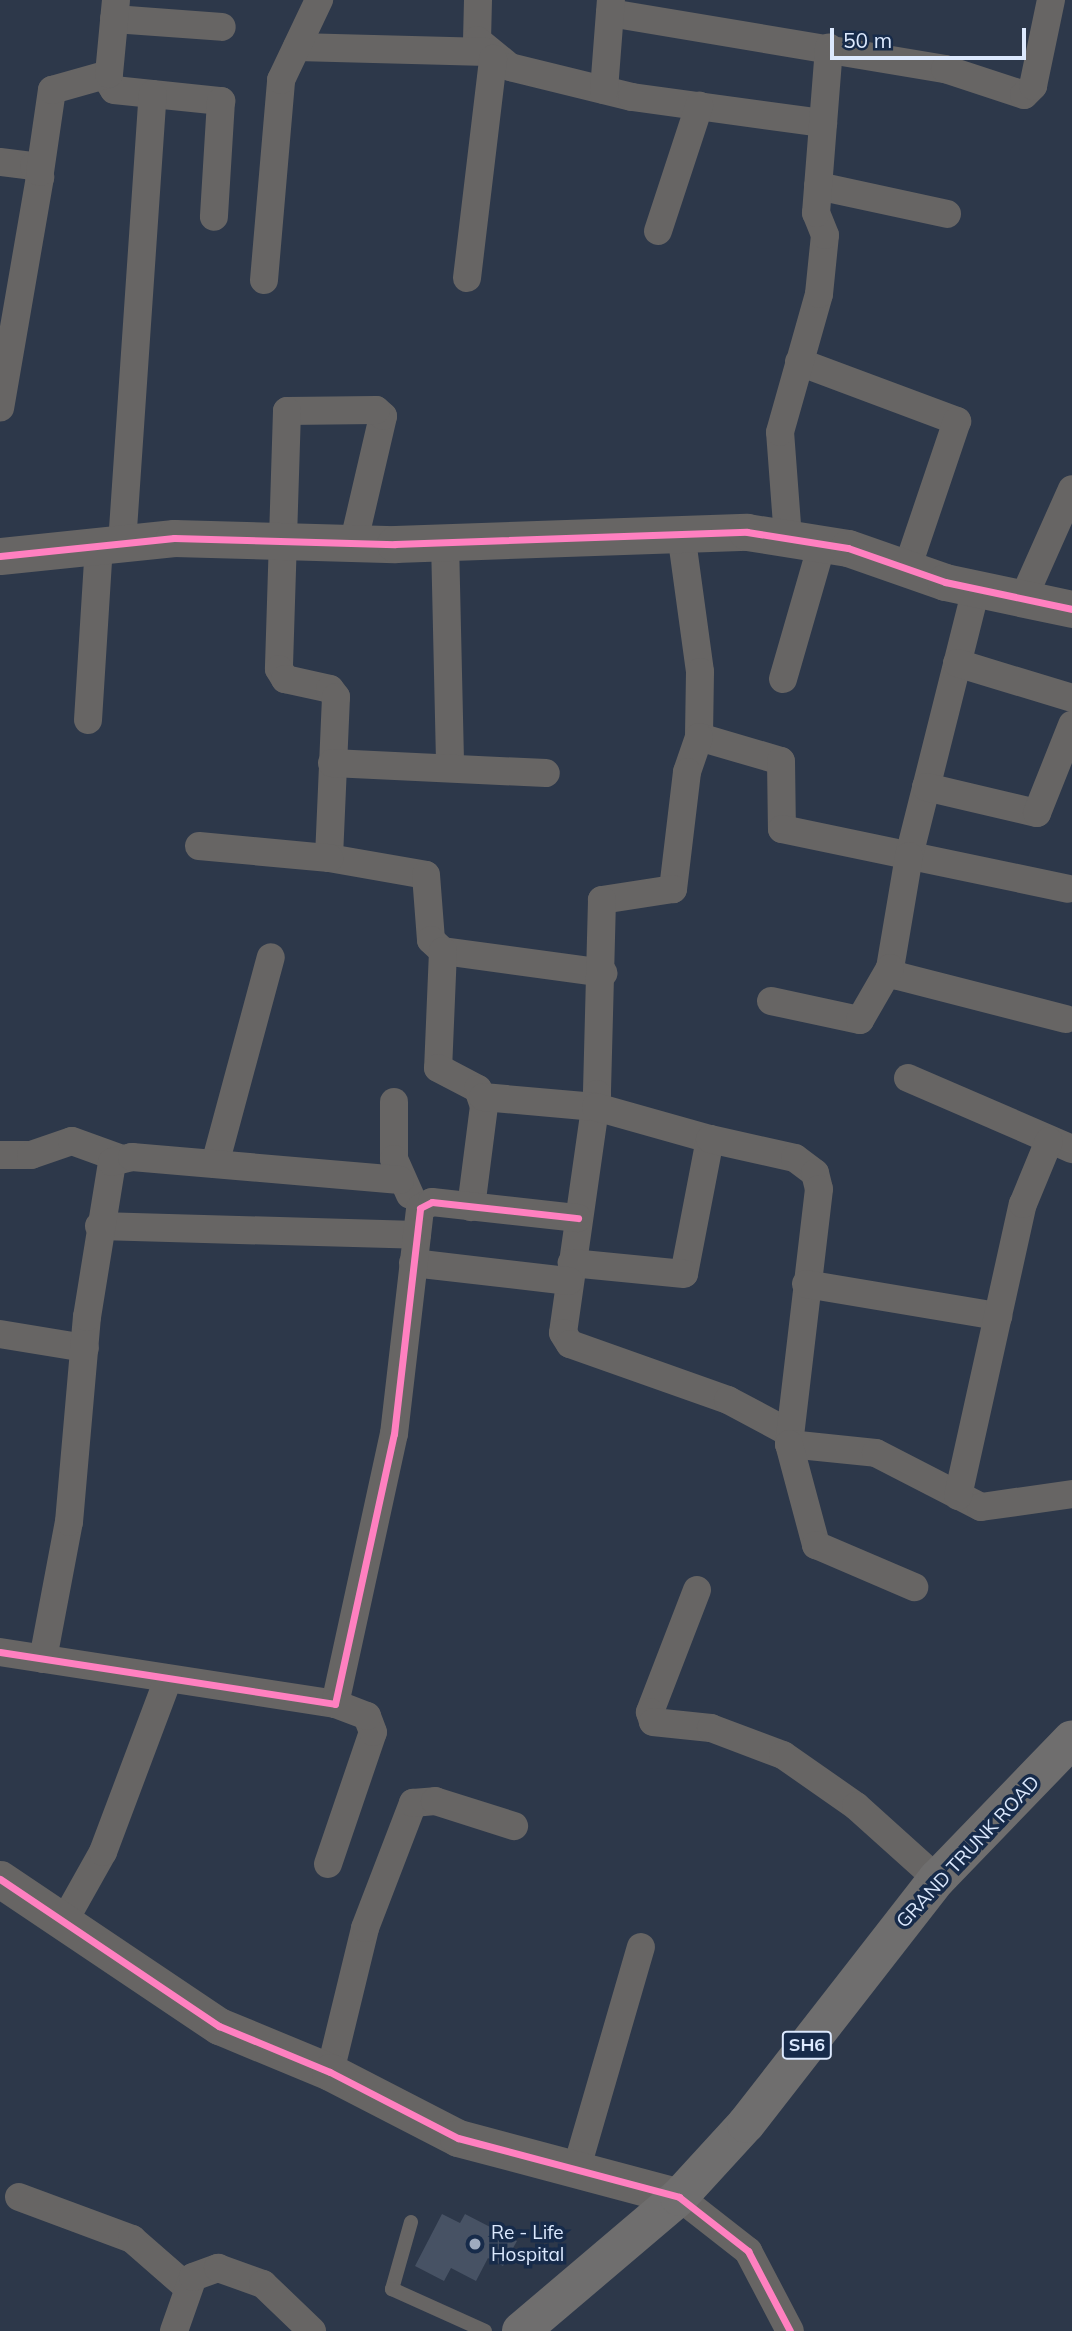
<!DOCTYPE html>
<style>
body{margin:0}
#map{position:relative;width:1072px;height:2331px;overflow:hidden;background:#2d384a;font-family:Mulish,sans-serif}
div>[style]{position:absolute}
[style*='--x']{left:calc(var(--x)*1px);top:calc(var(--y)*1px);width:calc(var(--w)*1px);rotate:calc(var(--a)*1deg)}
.building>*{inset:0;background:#475264}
.service>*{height:14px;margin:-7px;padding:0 7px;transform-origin:7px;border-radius:7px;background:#676564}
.minor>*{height:28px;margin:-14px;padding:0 14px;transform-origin:14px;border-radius:14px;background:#676564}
.tertiary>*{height:37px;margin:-18.5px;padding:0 18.5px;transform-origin:18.5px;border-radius:18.5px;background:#676564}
.primary>*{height:38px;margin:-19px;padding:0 19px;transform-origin:19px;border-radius:19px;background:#6f6e6e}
.cycleway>*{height:7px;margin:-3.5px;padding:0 3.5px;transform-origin:3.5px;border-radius:3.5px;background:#ff80c0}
.dots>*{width:19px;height:19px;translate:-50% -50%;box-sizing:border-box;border:4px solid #172b4a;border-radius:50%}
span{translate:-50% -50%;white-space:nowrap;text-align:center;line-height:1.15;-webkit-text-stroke:7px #172b4a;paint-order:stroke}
.shield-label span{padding:2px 5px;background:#172b4a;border:2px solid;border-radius:5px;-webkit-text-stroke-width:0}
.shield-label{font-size:18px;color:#dce9fe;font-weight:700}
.street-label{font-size:19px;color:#dce9fe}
.poi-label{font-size:19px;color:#dce9fe}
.left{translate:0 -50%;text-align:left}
.scale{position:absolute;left:830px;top:28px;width:196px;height:32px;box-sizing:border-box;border:4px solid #dce9fe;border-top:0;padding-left:9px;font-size:21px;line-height:24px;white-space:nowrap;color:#dce9fe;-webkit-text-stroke:5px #172b4a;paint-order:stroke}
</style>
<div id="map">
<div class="building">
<div style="clip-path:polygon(442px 2214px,460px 2223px,465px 2214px,517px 2241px,503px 2266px,488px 2258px,476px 2281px,451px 2268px,444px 2281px,415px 2266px)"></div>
</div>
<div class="service">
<div style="--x:411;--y:2222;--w:70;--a:105.8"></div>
<div style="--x:392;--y:2289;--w:102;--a:24.3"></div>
</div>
<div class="minor">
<div style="--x:478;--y:0;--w:40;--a:91.4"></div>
<div style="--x:477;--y:40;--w:43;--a:39.3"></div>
<div style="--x:510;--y:67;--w:126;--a:13.8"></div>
<div style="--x:632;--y:97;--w:193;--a:7.8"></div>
<div style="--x:610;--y:13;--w:340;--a:9.5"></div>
<div style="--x:945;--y:69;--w:83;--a:18.2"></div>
<div style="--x:1024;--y:95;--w:13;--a:-45"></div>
<div style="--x:1033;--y:86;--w:88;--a:-78.2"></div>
<div style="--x:114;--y:19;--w:108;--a:4.2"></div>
<div style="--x:297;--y:47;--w:191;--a:1.5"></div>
<div style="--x:106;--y:77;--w:15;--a:58"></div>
<div style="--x:114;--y:90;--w:108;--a:5.9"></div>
<div style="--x:221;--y:101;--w:116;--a:93.5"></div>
<div style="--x:604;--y:90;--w:90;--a:-85.6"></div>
<div style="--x:0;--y:162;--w:34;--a:7"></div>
<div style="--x:34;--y:166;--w:13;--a:61"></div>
<div style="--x:40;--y:177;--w:234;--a:99.8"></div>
<div style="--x:40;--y:172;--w:83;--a:-81.7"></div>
<div style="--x:52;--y:90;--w:59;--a:-15.7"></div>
<div style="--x:109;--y:74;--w:74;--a:-84.6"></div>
<div style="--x:818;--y:186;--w:132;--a:12.2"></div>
<div style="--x:658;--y:231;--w:132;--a:-71.8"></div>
<div style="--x:467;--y:278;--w:221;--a:-83.2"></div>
<div style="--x:264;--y:280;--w:201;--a:-85.1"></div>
<div style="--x:281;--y:80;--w:89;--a:-64.6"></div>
<div style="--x:799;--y:362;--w:169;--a:20.5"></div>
<div style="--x:957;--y:421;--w:156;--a:108.7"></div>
<div style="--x:681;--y:533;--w:140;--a:82.2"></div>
<div style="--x:700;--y:672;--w:65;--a:90.9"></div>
<div style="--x:699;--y:737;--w:85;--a:16.3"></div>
<div style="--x:781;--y:761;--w:68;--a:89.2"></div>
<div style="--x:782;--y:829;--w:292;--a:11.8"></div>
<div style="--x:788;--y:538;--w:106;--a:-94.3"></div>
<div style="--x:780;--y:432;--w:143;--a:-74.2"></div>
<div style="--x:819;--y:294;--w:59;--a:-84.2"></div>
<div style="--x:825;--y:235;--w:24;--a:-112"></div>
<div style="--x:816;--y:213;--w:166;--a:-85.5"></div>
<div style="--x:354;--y:541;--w:128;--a:-76.9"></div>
<div style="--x:383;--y:416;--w:9;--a:-139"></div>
<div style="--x:376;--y:410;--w:89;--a:179.4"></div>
<div style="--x:287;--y:411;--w:258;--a:91.8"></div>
<div style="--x:279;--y:669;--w:12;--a:59"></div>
<div style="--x:285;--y:679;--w:46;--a:12.5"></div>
<div style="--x:330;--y:689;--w:10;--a:53"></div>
<div style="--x:336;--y:697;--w:161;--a:92.5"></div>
<div style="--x:329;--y:858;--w:98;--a:9.9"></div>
<div style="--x:426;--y:875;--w:65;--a:85.6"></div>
<div style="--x:431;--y:940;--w:16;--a:43"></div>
<div style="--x:443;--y:951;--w:162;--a:7.8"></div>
<div style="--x:445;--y:541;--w:227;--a:88.7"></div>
<div style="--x:122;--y:544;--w:451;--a:-86.1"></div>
<div style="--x:976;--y:589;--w:275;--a:104.1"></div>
<div style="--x:909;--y:856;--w:114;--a:99.6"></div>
<div style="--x:890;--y:968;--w:11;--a:45"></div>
<div style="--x:898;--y:976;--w:173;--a:14.4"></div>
<div style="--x:1023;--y:599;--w:120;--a:-66"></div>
<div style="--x:957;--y:663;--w:120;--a:16.9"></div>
<div style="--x:783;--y:679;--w:141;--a:-73.9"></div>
<div style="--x:88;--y:720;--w:173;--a:-86.4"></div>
<div style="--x:699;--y:737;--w:37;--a:109"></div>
<div style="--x:687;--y:772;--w:118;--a:96.8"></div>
<div style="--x:673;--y:889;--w:72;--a:171.2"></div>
<div style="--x:602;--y:900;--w:194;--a:91.5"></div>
<div style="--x:597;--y:1094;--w:241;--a:98.1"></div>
<div style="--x:563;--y:1333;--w:13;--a:58"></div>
<div style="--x:570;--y:1344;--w:168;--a:19.5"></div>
<div style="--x:728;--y:1400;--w:66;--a:28.1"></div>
<div style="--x:332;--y:763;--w:214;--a:2.7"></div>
<div style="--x:926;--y:787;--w:114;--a:13.2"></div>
<div style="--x:1037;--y:813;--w:95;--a:-68.3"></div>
<div style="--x:199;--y:846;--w:131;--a:5.3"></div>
<div style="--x:443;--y:951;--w:117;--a:92.4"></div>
<div style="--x:438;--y:1068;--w:45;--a:27.7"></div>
<div style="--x:478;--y:1089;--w:18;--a:71"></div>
<div style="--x:484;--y:1106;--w:102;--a:97.3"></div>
<div style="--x:771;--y:1001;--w:91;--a:12.1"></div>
<div style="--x:860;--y:1020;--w:60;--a:-60"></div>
<div style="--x:908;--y:1078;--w:179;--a:23.4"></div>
<div style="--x:483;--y:1097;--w:113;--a:5.1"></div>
<div style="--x:596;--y:1107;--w:118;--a:15.7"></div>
<div style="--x:710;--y:1139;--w:137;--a:100.9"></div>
<div style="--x:684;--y:1274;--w:113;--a:-174.4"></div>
<div style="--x:394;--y:1102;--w:57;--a:90"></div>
<div style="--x:394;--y:1159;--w:39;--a:66"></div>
<div style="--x:710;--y:1139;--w:87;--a:12.6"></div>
<div style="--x:795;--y:1158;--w:25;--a:37"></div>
<div style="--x:815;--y:1173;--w:16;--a:76"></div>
<div style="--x:819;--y:1189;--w:257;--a:96.7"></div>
<div style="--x:789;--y:1444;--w:87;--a:5.9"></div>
<div style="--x:876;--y:1453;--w:118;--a:27.2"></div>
<div style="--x:981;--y:1507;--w:92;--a:-8.1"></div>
<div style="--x:0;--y:1155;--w:31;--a:0"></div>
<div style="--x:31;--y:1155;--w:43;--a:-18.9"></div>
<div style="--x:72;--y:1141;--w:50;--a:19.9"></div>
<div style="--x:215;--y:1164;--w:214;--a:-74.9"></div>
<div style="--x:99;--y:1226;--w:318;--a:1.6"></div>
<div style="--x:413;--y:1263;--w:157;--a:6.6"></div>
<div style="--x:806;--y:1284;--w:195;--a:9.5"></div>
<div style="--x:0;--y:1334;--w:86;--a:9.4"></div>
<div style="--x:789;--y:1444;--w:105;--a:75"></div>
<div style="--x:816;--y:1545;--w:107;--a:23.2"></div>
<div style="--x:958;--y:1496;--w:299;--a:-77.5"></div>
<div style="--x:1023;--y:1204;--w:68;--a:-67.6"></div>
<div style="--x:697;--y:1590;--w:131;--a:111.1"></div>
<div style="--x:650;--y:1712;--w:10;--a:73"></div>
<div style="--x:653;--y:1722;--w:58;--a:5.9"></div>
<div style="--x:711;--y:1728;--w:77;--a:20.6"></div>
<div style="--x:783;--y:1755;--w:89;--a:34.9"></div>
<div style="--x:856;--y:1806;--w:109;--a:42"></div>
<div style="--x:0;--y:1652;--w:339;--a:8.8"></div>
<div style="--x:335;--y:1704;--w:276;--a:-77.7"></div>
<div style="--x:394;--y:1434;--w:227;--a:-83.4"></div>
<div style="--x:420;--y:1208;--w:13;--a:-27"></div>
<div style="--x:432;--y:1202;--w:147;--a:6.3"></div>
<div style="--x:43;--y:1659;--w:139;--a:-79.3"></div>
<div style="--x:69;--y:1522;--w:206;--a:-85"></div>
<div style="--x:87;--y:1317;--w:157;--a:-80.8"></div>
<div style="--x:112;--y:1162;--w:21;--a:-14"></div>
<div style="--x:132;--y:1157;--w:269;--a:4.9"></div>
<div style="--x:328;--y:1864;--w:139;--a:-71.2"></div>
<div style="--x:373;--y:1732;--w:17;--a:-111"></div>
<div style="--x:367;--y:1716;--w:34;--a:-159"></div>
<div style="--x:62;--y:1925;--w:84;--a:-60.7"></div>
<div style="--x:103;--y:1852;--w:185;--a:-69.4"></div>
<div style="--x:330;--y:2072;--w:148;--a:-76.3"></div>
<div style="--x:365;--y:1928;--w:134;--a:-69"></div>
<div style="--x:413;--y:1803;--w:22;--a:-5"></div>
<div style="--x:435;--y:1801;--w:83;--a:17.6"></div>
<div style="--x:577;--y:2167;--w:229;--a:-73.8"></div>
<div style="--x:19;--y:2197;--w:121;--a:20.4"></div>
<div style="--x:132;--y:2239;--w:73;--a:41.1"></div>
<div style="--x:679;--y:2197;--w:88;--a:38"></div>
<div style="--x:748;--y:2251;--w:90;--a:62.3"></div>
<div style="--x:174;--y:2331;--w:57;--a:-70.6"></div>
<div style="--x:193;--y:2277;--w:27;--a:-20"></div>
<div style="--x:218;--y:2268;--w:48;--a:19.6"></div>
<div style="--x:263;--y:2284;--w:68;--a:43.8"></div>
</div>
<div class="tertiary">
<div style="--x:0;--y:556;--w:175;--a:-5.9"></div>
<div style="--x:174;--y:538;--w:221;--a:1.6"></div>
<div style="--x:395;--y:544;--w:352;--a:-2"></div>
<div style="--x:747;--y:532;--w:102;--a:9"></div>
<div style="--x:848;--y:548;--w:103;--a:19.3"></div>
<div style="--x:945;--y:582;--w:130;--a:12"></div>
<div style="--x:0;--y:1879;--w:264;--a:33.9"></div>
<div style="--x:219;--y:2026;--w:120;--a:22.5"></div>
<div style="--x:330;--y:2072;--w:144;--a:27.3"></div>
<div style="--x:458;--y:2138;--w:229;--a:14.9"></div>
</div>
<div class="primary">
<div style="--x:521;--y:2331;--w:207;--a:-40.3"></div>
<div style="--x:679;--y:2197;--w:99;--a:-47.5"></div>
<div style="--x:746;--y:2124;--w:311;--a:-52.1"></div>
<div style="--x:937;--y:1879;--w:194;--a:-46"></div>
</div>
<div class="cycleway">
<div style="--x:0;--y:556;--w:175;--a:-5.9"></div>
<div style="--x:174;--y:538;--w:221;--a:1.6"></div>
<div style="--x:395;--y:544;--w:352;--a:-2"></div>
<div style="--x:747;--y:532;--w:102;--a:9"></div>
<div style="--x:848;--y:548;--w:103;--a:19.3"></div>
<div style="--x:945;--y:582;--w:130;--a:12"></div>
<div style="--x:0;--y:1652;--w:339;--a:8.8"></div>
<div style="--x:335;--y:1704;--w:276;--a:-77.7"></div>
<div style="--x:394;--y:1434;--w:227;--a:-83.4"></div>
<div style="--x:420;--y:1208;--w:13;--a:-27"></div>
<div style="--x:432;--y:1202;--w:147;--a:6.3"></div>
<div style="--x:0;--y:1879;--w:264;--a:33.9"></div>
<div style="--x:219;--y:2026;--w:120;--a:22.5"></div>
<div style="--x:330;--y:2072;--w:144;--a:27.3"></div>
<div style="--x:458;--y:2138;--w:229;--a:14.9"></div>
<div style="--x:679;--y:2197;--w:88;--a:38"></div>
<div style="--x:748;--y:2251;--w:90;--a:62.3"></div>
</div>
<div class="dots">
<div style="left:475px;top:2244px;background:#9fabbf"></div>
</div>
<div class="shield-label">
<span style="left:807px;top:2045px">SH6</span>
</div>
<div class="street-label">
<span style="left:968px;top:1852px;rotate:-47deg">GRAND TRUNK ROAD</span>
</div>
<div class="poi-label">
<span class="left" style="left:491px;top:2244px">Re - Life<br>Hospital</span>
</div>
<div class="scale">50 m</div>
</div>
